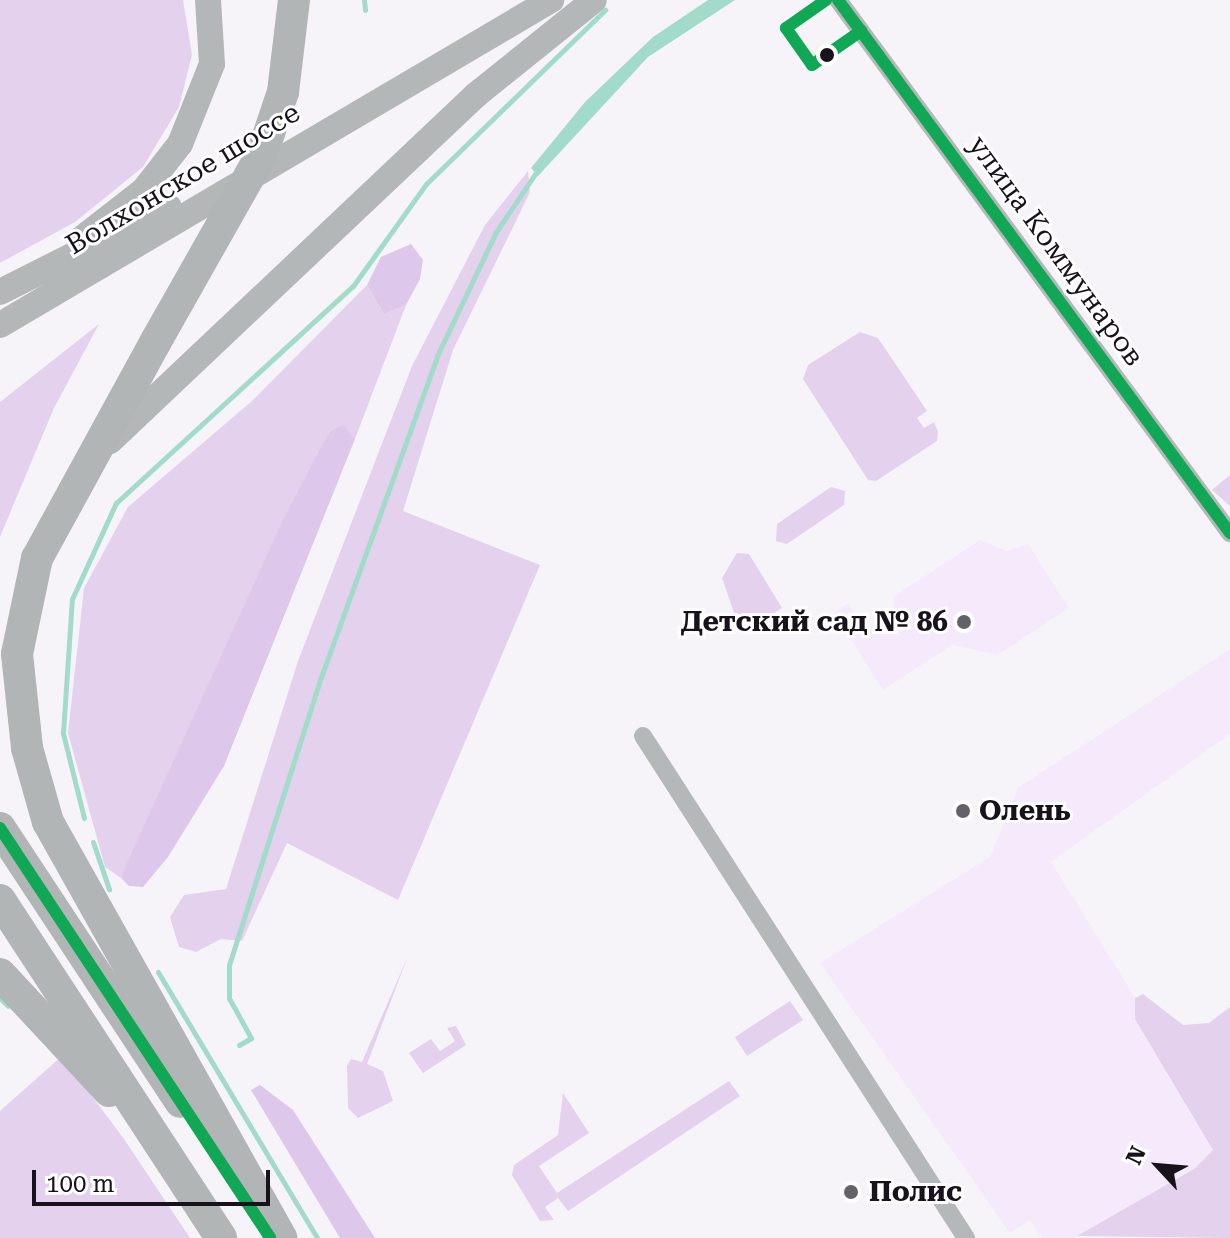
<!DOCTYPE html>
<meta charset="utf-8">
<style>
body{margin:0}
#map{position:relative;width:1230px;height:1238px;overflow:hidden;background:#f7f4f9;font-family:"Roboto Serif",serif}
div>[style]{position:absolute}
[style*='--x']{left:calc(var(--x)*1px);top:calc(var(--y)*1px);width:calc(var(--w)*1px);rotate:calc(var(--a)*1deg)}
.built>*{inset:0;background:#f4eafb}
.green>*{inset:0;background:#e3d1ee}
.forest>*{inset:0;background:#ddc7ea}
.water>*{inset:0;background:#a2dbc9}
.stream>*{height:5px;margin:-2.5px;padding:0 2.5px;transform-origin:2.5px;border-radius:2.5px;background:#a2dbc9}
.street>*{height:18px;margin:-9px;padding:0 9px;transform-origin:9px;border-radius:9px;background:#b5b8b8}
.secondary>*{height:26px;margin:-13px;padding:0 13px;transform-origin:13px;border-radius:13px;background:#b4b7b7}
.highway>*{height:32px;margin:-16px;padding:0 16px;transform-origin:16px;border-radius:16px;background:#b2b5b6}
.highway-bridge>*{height:32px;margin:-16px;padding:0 16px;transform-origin:16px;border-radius:16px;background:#b2b5b6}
.bus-1>*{height:12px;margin:-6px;padding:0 6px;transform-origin:6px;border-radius:6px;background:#10a855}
.dots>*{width:22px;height:22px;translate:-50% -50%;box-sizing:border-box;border:4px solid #fff;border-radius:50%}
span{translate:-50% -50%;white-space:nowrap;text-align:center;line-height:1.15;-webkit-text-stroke:6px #fff;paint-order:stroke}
.street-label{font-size:28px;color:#17121b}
.poi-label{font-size:28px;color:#17121b;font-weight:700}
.right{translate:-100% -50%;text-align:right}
.left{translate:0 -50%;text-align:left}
.north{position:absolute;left:1118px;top:1126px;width:80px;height:80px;-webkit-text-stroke:6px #fff;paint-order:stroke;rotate:296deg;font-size:22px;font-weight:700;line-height:32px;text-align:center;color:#17121b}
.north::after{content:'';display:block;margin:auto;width:28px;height:36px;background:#17121b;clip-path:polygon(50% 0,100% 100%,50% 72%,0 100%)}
.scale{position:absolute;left:32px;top:1170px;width:238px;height:36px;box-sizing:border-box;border:4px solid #17121b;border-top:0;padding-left:10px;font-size:24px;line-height:28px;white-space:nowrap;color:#17121b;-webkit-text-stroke:6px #fff;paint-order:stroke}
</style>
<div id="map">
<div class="built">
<div style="clip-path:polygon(980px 540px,1007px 551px,1028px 544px,1069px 608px,998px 655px,952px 645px,883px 690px,834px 613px,848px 603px,867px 631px,895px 612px,893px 597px)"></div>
<div style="clip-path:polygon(1230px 649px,1230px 734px,1051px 862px,1185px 1078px,1176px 1085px,1213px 1150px,1194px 1169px,1073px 1238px,1042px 1238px,1030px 1220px,1010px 1233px,820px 963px,990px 857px,1018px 788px)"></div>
</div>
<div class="green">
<div style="clip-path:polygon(0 0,183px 0,192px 55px,179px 107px,143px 167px,75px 222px,0 263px)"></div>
<div style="clip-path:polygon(528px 171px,530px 192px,453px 350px,403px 511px,540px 565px,398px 900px,287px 843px,242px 941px,221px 939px,196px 952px,179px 947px,170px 917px,184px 895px,226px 889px,298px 661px,412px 366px,485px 225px)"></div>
<div style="clip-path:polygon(367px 285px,384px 314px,406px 305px,355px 439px,343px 426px,329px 432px,121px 878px,105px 867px,68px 733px,84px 588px,128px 507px,252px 401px)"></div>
<div style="clip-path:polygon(99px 324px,54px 408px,0 537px,0 402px)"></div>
<div style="clip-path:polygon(860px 332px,878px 338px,927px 411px,917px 418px,924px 428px,934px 422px,938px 432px,937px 441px,876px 481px,868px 480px,803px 379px,808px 365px)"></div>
<div style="clip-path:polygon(1230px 475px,1230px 506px,1212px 490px)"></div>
<div style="clip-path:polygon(831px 487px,845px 491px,844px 505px,787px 544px,776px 541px,777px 524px)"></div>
<div style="clip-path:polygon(737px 553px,749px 554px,782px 608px,741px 633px,722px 578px)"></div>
<div style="clip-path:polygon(408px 956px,367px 1064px,383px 1071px,393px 1101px,358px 1118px,348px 1108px,347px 1066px,351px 1059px,362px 1062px)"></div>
<div style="clip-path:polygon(1143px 994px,1183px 1025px,1209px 1023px,1230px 1007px,1230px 1238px,1077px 1236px,1194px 1169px,1213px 1150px,1135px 1019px,1135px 998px)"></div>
<div style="clip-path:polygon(790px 1001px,803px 1020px,747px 1056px,735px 1037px)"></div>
<div style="clip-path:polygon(456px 1026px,466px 1045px,423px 1073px,409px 1053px,431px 1039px,440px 1051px,455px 1041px,447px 1028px)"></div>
<div style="clip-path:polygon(62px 1056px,124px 1139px,190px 1238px,0 1238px,0 1111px)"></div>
<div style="clip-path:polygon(729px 1081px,740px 1096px,568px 1211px,558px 1198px,545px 1207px,554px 1220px,540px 1221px,512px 1175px,514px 1165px,558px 1135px,563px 1093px,589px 1133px,539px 1166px,557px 1193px)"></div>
</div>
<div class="forest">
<div style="clip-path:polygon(411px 244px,423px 260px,420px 279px,406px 305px,384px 314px,367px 285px,381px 257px)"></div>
<div style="clip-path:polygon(343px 425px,355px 439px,224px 766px,168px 857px,143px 887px,129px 886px,121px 878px,128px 861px,283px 520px,329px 432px)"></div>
<div style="clip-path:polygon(260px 1085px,293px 1110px,375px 1238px,340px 1238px,251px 1090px)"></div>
</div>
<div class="water">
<div style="clip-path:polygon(708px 0,735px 0,648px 57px,538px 176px,531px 168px,585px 102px,653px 37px)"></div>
</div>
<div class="stream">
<div style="--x:364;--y:0;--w:10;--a:84"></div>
<div style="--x:84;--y:818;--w:88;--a:-103.9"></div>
<div style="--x:63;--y:733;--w:134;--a:-86.2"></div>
<div style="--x:72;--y:599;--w:106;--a:-65.4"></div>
<div style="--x:116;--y:503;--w:321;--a:-42.5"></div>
<div style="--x:353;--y:286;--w:125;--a:-54.4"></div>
<div style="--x:426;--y:184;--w:250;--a:-44.2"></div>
<div style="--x:93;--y:842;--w:50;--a:71.2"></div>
<div style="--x:158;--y:972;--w:310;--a:59.1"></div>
<div style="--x:0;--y:998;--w:11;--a:45"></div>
<div style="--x:239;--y:1045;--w:14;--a:-30"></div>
<div style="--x:251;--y:1038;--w:46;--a:-118.8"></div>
<div style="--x:229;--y:998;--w:33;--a:-90"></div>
<div style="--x:229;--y:965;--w:299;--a:-72.3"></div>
<div style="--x:320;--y:680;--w:347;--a:-70.1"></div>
<div style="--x:438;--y:354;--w:135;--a:-64.6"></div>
<div style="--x:496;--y:232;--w:77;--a:-56.1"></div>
</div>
<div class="street">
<div style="--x:838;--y:0;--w:662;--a:53.67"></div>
<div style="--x:643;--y:736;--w:597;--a:57.24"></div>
</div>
<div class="secondary">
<div style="--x:80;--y:240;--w:81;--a:-38"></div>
<div style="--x:144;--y:190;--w:58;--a:-52"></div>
<div style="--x:180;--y:144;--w:86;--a:-68.2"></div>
<div style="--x:212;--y:64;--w:64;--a:-93.6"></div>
<div style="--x:0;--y:292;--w:189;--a:-26.7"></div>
<div style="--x:0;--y:325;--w:640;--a:-30.53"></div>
<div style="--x:110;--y:441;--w:504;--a:-43.39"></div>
<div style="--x:476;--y:95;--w:151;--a:-38.8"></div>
</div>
<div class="highway">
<div style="--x:156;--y:341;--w:247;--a:118.7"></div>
<div style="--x:37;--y:558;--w:98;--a:101.8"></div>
<div style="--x:17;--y:654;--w:95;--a:83.9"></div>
<div style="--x:27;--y:748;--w:77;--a:74.2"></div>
<div style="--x:48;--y:822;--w:477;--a:60.7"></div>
<div style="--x:0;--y:828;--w:328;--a:56.6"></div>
<div style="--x:0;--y:900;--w:404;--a:56.8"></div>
<div style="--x:0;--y:974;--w:160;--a:47"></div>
</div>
<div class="highway-bridge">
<div style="--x:156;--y:341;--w:215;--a:-60.5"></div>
<div style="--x:262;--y:154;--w:65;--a:-71.3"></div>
<div style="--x:283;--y:92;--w:93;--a:-83.2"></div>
</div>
<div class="bus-1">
<div style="--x:826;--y:0;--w:49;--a:145"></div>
<div style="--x:786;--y:28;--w:45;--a:54.9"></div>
<div style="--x:812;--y:65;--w:60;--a:-34.8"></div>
<div style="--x:838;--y:0;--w:662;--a:53.67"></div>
<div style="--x:0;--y:828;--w:491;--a:56.6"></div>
</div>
<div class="dots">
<div style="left:827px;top:55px;background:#17121b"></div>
<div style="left:964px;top:622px;background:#656169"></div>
<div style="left:963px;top:811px;background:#656169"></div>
<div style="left:851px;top:1192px;background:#656169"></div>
</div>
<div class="street-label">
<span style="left:183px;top:179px;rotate:-31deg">Волхонское шоссе</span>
<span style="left:1056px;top:251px;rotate:54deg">улица Коммунаров</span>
</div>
<div class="poi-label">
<span class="right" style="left:948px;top:622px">Детский сад № 86</span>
<span class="left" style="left:979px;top:811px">Олень</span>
<span class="left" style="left:869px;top:1192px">Полис</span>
</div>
<div class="north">N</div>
<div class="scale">100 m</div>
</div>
